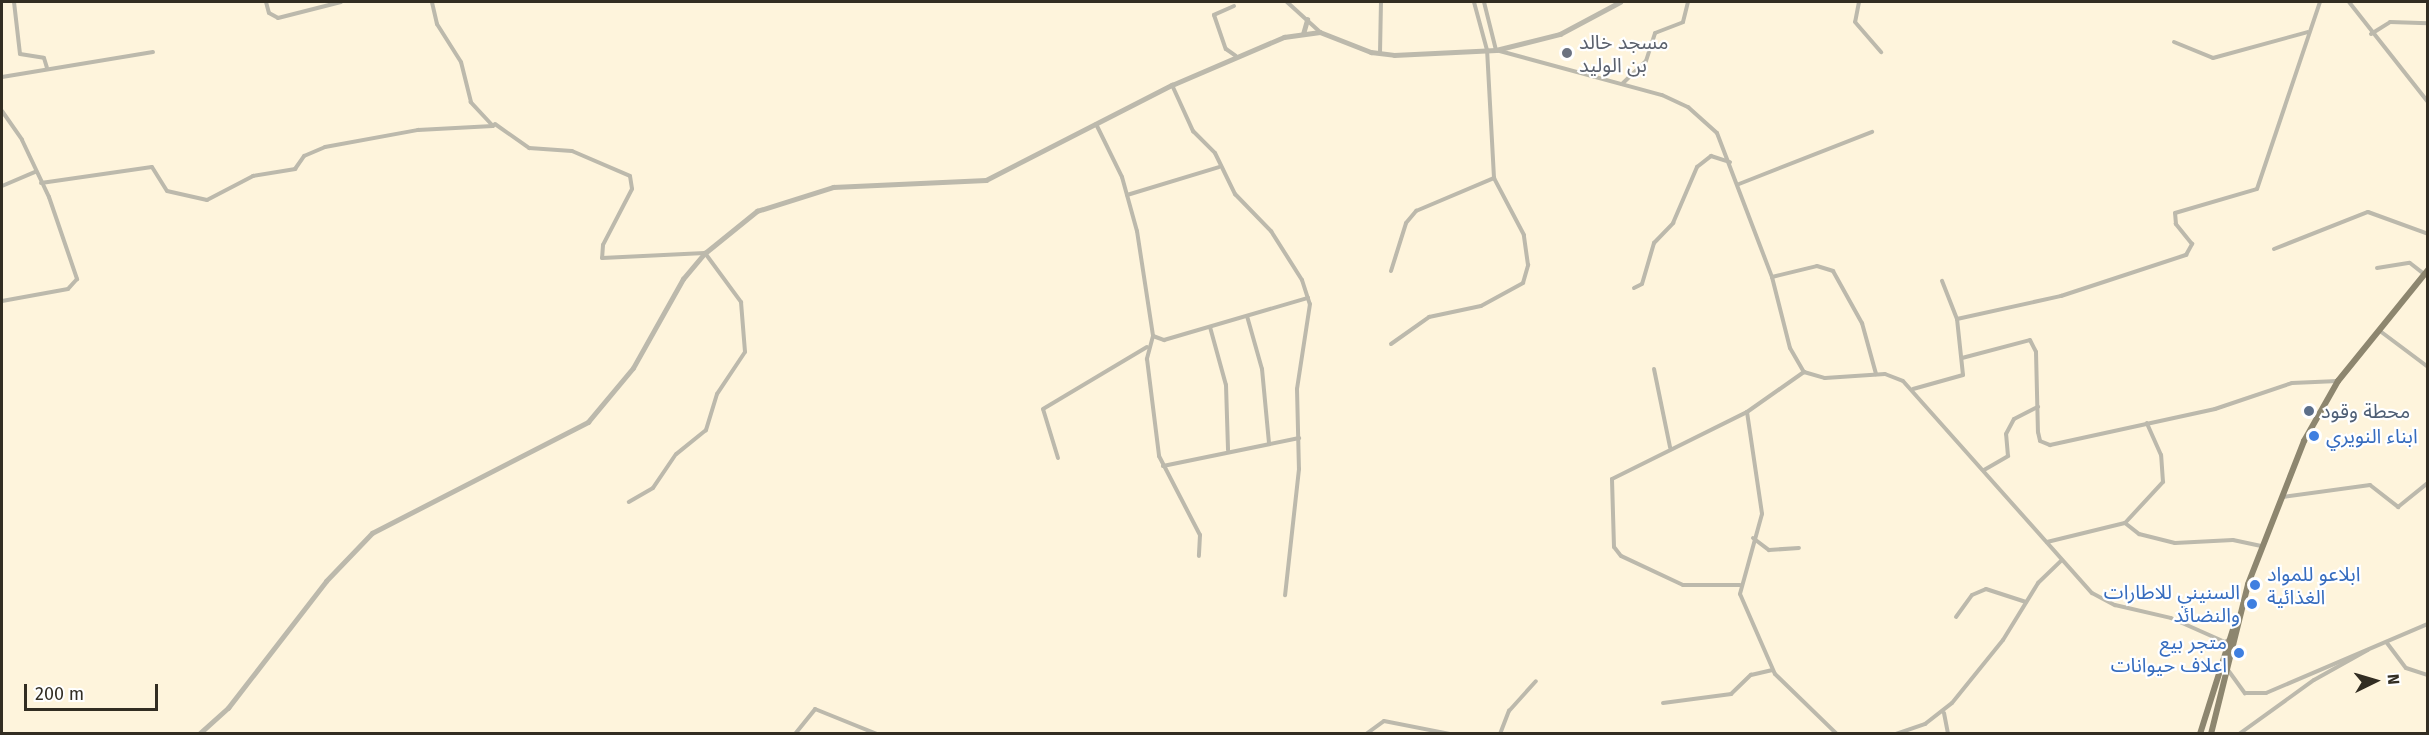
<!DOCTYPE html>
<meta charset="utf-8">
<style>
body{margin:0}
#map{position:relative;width:2429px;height:735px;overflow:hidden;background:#fef4dc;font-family:"Fira Sans","Noto Sans Arabic",sans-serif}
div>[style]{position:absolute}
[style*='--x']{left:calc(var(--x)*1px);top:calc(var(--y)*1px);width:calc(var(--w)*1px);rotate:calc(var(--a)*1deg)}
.minor>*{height:4px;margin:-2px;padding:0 2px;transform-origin:2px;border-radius:2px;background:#bcb9ac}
.tertiary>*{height:4.5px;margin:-2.25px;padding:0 2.25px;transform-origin:2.25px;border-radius:2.25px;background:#bcb9ac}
.primary>*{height:6px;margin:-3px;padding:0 3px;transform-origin:3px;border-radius:3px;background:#8d866f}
.dots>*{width:16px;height:16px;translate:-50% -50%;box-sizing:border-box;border:3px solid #fff;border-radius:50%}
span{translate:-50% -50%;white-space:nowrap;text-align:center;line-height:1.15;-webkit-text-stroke:4.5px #fff;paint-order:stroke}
.worship-label{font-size:20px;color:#5b616d}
.left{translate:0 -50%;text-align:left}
.service-label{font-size:20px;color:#4e5e75}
.shop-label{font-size:20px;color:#366cbe}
.right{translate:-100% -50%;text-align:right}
.frame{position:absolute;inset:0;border:3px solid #322d22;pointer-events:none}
.north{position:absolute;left:2345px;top:651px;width:60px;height:60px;-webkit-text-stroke:4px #fff;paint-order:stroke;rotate:85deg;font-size:16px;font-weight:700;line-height:24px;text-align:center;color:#322d22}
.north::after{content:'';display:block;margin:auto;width:21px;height:27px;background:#322d22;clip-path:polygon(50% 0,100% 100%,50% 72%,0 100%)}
.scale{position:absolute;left:24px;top:684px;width:134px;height:27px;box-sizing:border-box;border:3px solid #322d22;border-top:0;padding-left:8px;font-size:18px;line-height:21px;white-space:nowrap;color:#322d22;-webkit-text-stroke:4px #fff;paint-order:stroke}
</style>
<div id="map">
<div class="minor">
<div style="--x:14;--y:2;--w:52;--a:83.4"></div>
<div style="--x:20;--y:54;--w:24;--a:9"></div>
<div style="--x:44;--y:58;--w:10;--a:73"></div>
<div style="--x:266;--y:2;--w:11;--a:75"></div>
<div style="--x:269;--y:13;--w:10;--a:29"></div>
<div style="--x:278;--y:18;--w:65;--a:-14.3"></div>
<div style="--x:1287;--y:2;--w:45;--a:42.3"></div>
<div style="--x:1484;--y:2;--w:49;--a:76"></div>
<div style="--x:1496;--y:50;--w:172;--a:15.2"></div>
<div style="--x:1662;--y:95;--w:29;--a:25"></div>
<div style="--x:1688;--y:107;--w:39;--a:42"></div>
<div style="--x:1717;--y:133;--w:154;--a:69.1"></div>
<div style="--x:1772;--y:277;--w:73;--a:75.8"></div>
<div style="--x:1790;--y:348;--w:28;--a:60"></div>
<div style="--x:1804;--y:372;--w:22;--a:16"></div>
<div style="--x:1825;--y:378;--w:60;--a:-3.8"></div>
<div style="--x:1885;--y:374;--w:19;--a:21"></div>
<div style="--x:1903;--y:381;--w:284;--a:48.3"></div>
<div style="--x:2092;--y:593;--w:26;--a:28"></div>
<div style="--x:2115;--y:605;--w:57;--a:13.1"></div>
<div style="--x:2171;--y:618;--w:59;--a:24"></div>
<div style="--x:2225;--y:642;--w:6;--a:-31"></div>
<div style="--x:1859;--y:2;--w:20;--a:101"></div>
<div style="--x:1855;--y:22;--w:40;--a:49"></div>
<div style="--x:2349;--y:2;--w:127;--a:51.7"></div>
<div style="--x:1234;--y:6;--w:22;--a:156"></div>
<div style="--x:1214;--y:15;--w:36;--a:71"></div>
<div style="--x:1226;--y:49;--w:12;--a:35"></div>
<div style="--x:2371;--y:34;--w:22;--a:-32"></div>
<div style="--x:2390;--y:22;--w:38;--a:2"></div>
<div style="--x:2174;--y:42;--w:42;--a:22.3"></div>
<div style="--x:2213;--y:58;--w:98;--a:-15.3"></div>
<div style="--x:1380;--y:53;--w:51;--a:-88.9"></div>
<div style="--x:2;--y:77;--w:153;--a:-9.4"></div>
<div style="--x:1622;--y:84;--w:33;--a:-44"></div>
<div style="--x:1646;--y:61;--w:29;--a:-72"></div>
<div style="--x:1655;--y:33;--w:30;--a:-21"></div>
<div style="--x:1683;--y:22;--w:21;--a:-76"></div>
<div style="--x:1172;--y:85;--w:51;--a:65.5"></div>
<div style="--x:1193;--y:131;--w:31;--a:45"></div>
<div style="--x:1215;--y:153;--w:46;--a:64"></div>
<div style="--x:1235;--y:194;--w:52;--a:45.8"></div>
<div style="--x:1271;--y:231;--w:58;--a:57.7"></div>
<div style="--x:1302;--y:280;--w:25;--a:72"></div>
<div style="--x:1310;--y:304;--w:86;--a:98.7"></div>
<div style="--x:1297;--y:389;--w:80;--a:88.6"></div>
<div style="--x:1299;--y:469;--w:127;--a:96.3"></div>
<div style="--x:2;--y:111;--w:35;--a:55"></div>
<div style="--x:22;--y:140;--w:63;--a:64.7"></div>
<div style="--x:49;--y:197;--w:87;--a:71.1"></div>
<div style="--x:77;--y:279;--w:13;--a:132"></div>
<div style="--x:68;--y:289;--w:67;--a:169.7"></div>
<div style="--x:495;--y:124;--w:42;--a:35.2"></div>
<div style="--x:529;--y:148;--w:43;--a:4"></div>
<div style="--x:572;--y:151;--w:63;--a:23.3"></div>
<div style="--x:630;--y:176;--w:13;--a:81"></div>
<div style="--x:632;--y:189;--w:63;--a:117.4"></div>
<div style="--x:603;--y:245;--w:13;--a:94"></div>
<div style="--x:602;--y:258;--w:103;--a:-2.8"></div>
<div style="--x:705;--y:253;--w:61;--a:53.7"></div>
<div style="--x:741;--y:302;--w:50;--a:85.4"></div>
<div style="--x:745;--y:352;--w:50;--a:123.7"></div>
<div style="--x:717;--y:394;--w:38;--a:107"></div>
<div style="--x:706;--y:430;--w:38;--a:141"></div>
<div style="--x:676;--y:454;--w:41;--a:124.1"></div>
<div style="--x:653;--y:488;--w:28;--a:150"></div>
<div style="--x:1096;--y:124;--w:59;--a:63.9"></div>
<div style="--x:1122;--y:177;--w:56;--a:74.5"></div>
<div style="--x:1137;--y:231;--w:106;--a:81.3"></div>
<div style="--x:1153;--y:336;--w:24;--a:105"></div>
<div style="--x:1147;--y:359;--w:98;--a:82.9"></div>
<div style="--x:1159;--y:456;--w:89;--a:62.6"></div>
<div style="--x:1200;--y:535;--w:21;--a:93"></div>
<div style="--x:41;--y:183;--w:112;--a:-8.2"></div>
<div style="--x:152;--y:167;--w:28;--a:58"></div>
<div style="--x:167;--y:191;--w:41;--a:12.7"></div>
<div style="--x:207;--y:200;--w:52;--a:-27.6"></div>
<div style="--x:253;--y:176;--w:43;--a:-9.5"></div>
<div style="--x:295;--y:169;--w:16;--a:-55"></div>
<div style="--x:304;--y:156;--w:23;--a:-23"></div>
<div style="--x:325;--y:147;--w:95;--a:-10.4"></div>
<div style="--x:418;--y:130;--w:75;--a:-3.1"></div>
<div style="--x:493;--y:126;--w:33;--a:-133"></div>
<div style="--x:471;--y:102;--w:41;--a:-104"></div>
<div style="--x:461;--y:62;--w:45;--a:-122.3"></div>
<div style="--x:437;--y:24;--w:23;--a:-103"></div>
<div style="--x:1739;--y:184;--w:143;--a:-21.4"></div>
<div style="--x:2;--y:186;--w:36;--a:-23"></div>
<div style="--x:1127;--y:195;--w:96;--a:-16.9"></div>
<div style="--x:2274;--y:249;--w:101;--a:-21.5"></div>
<div style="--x:2368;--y:212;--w:64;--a:20.1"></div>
<div style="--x:2377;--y:268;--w:33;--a:-9"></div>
<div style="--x:2410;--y:263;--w:18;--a:38"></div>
<div style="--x:1391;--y:271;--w:50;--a:-72.6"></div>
<div style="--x:1406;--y:223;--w:16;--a:-50"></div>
<div style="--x:1416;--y:211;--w:85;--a:-22.9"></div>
<div style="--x:1494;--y:178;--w:128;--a:-93.1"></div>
<div style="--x:1487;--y:50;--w:50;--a:-105.2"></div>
<div style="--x:1772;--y:277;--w:46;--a:-13.7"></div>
<div style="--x:1817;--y:266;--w:17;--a:17"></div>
<div style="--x:1833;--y:271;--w:60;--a:60.9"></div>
<div style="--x:1862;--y:323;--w:53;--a:74.6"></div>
<div style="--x:1634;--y:288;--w:9;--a:-27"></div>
<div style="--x:1642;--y:284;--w:43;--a:-73.7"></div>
<div style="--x:1654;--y:243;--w:28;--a:-46"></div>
<div style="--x:1673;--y:223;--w:61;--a:-66.8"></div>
<div style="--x:1697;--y:167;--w:18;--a:-38"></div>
<div style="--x:1711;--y:156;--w:20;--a:18"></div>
<div style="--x:1247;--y:316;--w:55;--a:74.2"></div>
<div style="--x:1262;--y:369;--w:74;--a:84.6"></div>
<div style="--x:1957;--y:319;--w:107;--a:-12.5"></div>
<div style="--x:2061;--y:296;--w:132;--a:-18.2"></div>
<div style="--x:2186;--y:255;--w:13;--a:-61"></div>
<div style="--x:2192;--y:244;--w:26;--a:-129"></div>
<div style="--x:2176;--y:224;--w:11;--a:-95"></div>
<div style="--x:2175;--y:213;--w:85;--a:-16.3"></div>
<div style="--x:2257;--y:189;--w:197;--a:-71.4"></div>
<div style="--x:1210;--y:327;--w:60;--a:74.6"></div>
<div style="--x:1226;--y:385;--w:65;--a:88.2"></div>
<div style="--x:2380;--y:331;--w:60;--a:36.9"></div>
<div style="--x:1153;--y:336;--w:12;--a:20"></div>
<div style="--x:1164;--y:340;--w:150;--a:-16.3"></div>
<div style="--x:1391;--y:344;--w:47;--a:-35.4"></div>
<div style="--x:1429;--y:317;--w:53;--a:-11.9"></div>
<div style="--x:1481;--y:306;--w:48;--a:-28.7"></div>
<div style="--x:1523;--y:283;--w:19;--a:-74"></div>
<div style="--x:1528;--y:265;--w:30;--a:-98"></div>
<div style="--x:1524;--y:235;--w:64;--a:-117.8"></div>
<div style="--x:1962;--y:358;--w:70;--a:-14.8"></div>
<div style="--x:2030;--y:340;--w:13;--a:63"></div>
<div style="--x:2036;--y:352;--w:80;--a:88.6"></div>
<div style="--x:2038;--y:432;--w:9;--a:77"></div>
<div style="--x:2040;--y:441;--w:11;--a:22"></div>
<div style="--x:2050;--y:445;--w:169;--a:-12.3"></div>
<div style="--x:2215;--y:409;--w:81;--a:-18.7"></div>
<div style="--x:2292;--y:383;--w:46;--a:-2.5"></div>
<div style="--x:1654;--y:369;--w:80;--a:78.4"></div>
<div style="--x:1913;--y:389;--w:52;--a:-15.6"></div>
<div style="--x:1963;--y:375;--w:56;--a:-96.1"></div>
<div style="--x:1957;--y:319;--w:41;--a:-111.5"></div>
<div style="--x:1747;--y:412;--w:103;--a:81.6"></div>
<div style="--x:1762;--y:514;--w:83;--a:105.4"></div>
<div style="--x:1740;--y:594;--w:87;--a:66.4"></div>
<div style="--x:1775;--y:674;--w:86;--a:44.1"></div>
<div style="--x:1058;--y:458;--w:51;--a:-107"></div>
<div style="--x:1043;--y:409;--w:121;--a:-30.8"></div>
<div style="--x:1163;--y:466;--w:139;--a:-11.6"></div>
<div style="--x:1984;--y:470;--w:28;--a:-30"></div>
<div style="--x:2008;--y:456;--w:22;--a:-95"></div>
<div style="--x:2006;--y:434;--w:17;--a:-62"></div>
<div style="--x:2014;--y:419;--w:27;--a:-27"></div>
<div style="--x:2283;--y:497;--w:88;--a:-7.9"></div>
<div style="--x:2370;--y:485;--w:36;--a:38"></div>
<div style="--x:2398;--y:507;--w:38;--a:-39"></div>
<div style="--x:2125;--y:523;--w:56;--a:-47.2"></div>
<div style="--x:2163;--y:482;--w:27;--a:-94"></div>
<div style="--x:2161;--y:455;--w:35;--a:-114"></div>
<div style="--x:1753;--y:538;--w:20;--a:37"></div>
<div style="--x:1769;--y:550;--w:30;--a:-4"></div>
<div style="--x:2047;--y:542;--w:80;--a:-13.7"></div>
<div style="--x:2125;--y:523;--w:18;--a:38"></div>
<div style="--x:2139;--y:534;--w:37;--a:14"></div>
<div style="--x:2175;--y:543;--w:58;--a:-3"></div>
<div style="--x:2233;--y:540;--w:30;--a:12"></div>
<div style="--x:1740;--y:585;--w:57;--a:180"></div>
<div style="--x:1683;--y:585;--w:68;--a:-154.9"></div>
<div style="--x:1621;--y:556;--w:11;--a:-128"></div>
<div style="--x:1614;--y:547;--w:68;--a:-91.7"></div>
<div style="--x:1612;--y:479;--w:151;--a:-26.4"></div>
<div style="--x:1747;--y:412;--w:70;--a:-35.1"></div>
<div style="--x:1956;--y:617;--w:27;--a:-54"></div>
<div style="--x:1972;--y:595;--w:15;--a:-23"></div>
<div style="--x:1986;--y:589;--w:42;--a:18"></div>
<div style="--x:2387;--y:643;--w:31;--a:53"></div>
<div style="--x:2406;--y:668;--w:23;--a:18"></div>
<div style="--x:2228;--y:670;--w:29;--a:54"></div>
<div style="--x:2245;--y:693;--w:21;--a:0"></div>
<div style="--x:2266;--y:693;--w:176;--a:-23.1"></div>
<div style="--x:1663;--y:703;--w:69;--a:-7.5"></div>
<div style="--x:1731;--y:694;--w:28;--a:-44"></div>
<div style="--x:1751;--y:675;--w:22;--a:-13"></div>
<div style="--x:1944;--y:713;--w:21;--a:79"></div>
<div style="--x:795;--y:734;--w:32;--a:-51"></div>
<div style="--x:815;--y:709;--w:67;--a:22"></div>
<div style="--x:1366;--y:734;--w:22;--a:-36"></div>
<div style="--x:1384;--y:721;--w:67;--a:11.1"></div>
<div style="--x:1500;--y:734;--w:25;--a:-69"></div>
<div style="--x:1509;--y:711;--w:40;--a:-48"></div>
<div style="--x:1896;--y:734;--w:31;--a:-19"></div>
<div style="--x:1925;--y:724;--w:34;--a:-38"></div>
<div style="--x:1952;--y:703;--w:81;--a:-51"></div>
<div style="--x:2003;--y:640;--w:67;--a:-58.4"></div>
<div style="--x:2038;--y:583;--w:33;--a:-44"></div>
<div style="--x:2239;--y:734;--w:92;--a:-35.8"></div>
<div style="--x:2314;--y:680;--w:62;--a:-29.1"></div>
</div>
<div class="tertiary">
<div style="--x:1303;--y:34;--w:15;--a:-74"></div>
<div style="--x:199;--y:734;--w:39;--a:-42"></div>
<div style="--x:228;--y:708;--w:160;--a:-52.3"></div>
<div style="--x:326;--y:581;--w:66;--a:-46.2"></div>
<div style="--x:372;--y:533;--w:243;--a:-27.2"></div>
<div style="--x:588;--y:422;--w:70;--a:-50.2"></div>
<div style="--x:633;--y:368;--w:102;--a:-60.7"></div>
<div style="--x:683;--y:279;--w:34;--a:-50"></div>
<div style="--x:705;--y:253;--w:67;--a:-38.9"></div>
<div style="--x:757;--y:211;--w:80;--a:-17.5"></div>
<div style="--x:833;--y:187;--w:153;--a:-2.6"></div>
<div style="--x:986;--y:180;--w:209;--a:-27.1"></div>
<div style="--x:1172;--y:85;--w:122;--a:-23.2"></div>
<div style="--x:1284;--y:37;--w:36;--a:-8"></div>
<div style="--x:1320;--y:32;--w:55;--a:21.4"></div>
<div style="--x:1371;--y:52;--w:23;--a:7"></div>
<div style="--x:1394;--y:55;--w:102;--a:-2.8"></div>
<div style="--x:1496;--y:50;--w:66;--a:-14"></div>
<div style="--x:1560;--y:34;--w:68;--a:-28.1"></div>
</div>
<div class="primary">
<div style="--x:2200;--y:734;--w:113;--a:-72.5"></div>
<div style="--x:2211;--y:734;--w:154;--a:-76.1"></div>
<div style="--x:2248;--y:584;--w:154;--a:-68.6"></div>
<div style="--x:2304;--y:441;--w:69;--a:-60.5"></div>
<div style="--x:2338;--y:381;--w:143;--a:-51"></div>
</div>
<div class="dots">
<div style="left:1567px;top:53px;background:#6b7280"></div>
<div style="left:2309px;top:411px;background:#5c6f8a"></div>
<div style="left:2314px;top:436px;background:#3f7fe0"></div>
<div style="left:2255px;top:585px;background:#3f7fe0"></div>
<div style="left:2252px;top:604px;background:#3f7fe0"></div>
<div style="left:2239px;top:653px;background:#3f7fe0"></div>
</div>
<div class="worship-label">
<span class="left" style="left:1579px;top:54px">مسجد خالد<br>بن الوليد</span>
</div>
<div class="service-label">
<span class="left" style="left:2321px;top:411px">محطة وقود</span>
</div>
<div class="shop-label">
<span class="left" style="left:2326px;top:436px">ابناء النويري</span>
<span class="left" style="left:2267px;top:586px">ابلاعو للمواد<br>الغذائية</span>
<span class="right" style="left:2240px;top:604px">السنيني للاطارات<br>والنضائد</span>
<span class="right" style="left:2227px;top:654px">متجر بيع<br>اعلاف حيوانات</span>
</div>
<div class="frame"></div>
<div class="north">N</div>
<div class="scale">200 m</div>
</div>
